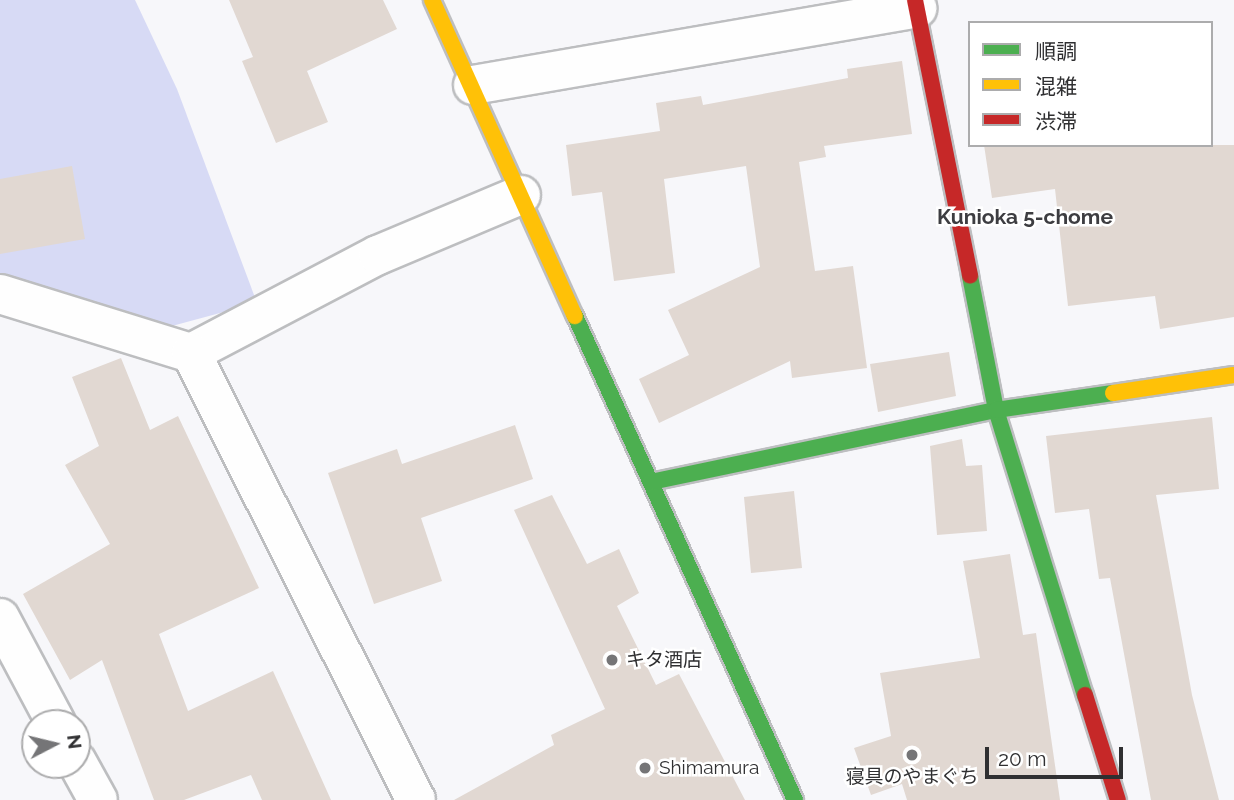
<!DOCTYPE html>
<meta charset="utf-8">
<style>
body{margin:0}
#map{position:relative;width:1234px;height:800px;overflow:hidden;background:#f7f7fa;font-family:Raleway,"Noto Sans JP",sans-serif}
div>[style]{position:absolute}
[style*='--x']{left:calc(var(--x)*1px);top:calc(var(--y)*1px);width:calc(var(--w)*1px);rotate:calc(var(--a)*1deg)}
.green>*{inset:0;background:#d7daf5}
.building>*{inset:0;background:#e1d8d2}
.roads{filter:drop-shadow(2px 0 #bdbec0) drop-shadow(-2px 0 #bdbec0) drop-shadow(0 2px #bdbec0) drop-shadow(0 -2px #bdbec0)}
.street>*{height:38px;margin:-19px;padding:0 19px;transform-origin:19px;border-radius:19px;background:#fefefe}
.fast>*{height:16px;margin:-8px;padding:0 8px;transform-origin:8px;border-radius:8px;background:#4caf50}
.slow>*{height:16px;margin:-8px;padding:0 8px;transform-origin:8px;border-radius:8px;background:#ffc107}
.jam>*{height:16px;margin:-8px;padding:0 8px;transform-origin:8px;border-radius:8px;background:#c62828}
.dots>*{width:19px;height:19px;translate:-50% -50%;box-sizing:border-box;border:4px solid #fff;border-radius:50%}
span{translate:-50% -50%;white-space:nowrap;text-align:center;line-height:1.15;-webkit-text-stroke:5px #fff;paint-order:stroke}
.poi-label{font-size:19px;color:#2f2f31}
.left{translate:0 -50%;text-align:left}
.neighbourhood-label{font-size:21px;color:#3d3d41;font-weight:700}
.legend{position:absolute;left:968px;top:21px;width:245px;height:126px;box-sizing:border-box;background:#fff;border:2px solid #acacad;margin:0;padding:9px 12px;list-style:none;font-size:21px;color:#2f2f31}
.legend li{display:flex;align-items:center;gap:14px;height:35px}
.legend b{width:35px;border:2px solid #acacad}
.north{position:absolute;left:21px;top:709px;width:70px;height:70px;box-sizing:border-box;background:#fff;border:2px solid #acacad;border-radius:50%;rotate:83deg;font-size:19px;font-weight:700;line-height:28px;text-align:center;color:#2f2f31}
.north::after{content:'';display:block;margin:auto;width:24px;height:32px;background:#757577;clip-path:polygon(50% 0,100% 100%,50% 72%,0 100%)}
.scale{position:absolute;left:985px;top:747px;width:138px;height:32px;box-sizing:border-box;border:4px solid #2f2f31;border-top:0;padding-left:9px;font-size:21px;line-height:24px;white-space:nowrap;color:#2f2f31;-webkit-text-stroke:5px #fff;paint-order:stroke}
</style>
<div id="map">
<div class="green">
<div style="clip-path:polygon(0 0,135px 0,177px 89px,257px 303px,172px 326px,0 277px)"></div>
</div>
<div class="building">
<div style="clip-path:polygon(229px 0,383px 0,397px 29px,307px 71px,328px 122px,276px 143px,242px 61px,253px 57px)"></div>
<div style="clip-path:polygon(902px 61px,912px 134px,824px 146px,826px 157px,799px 162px,815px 271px,853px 266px,867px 368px,792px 378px,790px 361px,659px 423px,639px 379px,689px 355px,668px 310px,760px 267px,746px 166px,664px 179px,675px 273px,614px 281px,602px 192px,572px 196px,566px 145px,660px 131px,656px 103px,701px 96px,703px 105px,848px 78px,847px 69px)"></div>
<div style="clip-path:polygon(984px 145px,1234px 145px,1234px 317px,1160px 329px,1155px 296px,1068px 306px,1055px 189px,992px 198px)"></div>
<div style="clip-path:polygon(72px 166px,85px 239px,0 254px,0 179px)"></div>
<div style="clip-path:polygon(949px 352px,956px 396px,878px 412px,870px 364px)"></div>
<div style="clip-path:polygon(121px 358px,150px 430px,178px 416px,259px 588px,159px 634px,188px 711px,273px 671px,331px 800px,262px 800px,251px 775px,184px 800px,154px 800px,102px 660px,70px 680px,23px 594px,110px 544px,65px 465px,99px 446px,72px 377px)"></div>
<div style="clip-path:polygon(1212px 417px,1219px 489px,1156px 495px,1192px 695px,1219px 800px,1151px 800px,1110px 578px,1099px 579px,1089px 509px,1055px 513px,1046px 436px)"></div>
<div style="clip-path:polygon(515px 425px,533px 479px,421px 518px,442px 581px,374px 604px,328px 473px,397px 449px,402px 464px)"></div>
<div style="clip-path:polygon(962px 439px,966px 466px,982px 465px,987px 531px,937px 535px,930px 446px)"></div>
<div style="clip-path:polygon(794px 491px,802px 568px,751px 573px,744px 497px)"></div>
<div style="clip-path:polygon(552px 495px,587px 564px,619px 549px,639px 593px,617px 606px,656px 685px,679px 674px,745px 800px,454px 800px,554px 745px,551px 735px,605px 709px,514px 510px)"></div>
<div style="clip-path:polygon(1010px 554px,1023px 635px,1036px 633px,1060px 800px,907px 800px,902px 784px,871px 795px,854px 748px,891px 736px,880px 673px,980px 658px,963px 561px)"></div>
</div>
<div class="roads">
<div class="street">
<div style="--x:473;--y:85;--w:451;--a:-9.8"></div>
<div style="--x:0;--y:294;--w:200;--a:17.2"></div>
<div style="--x:191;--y:353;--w:211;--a:-27.7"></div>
<div style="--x:378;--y:255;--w:155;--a:-22.8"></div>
<div style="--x:191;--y:353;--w:500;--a:63.28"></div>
<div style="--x:0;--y:618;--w:119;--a:61.9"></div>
<div style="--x:77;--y:762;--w:43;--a:61.1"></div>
</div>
<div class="fast">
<div style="--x:970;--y:276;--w:136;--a:79"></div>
<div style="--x:996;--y:410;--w:299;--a:72.7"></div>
<div style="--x:575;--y:316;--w:532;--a:65.56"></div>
<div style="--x:651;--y:482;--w:352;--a:-11.8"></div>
<div style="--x:996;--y:410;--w:118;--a:-8.3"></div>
</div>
<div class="slow">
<div style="--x:432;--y:0;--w:347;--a:65.7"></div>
<div style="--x:1113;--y:393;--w:122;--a:-8.5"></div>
</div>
<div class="jam">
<div style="--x:915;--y:0;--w:281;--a:78.7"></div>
<div style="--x:1085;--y:695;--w:110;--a:72.6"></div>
</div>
</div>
<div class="dots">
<div style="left:612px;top:660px;background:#757577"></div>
<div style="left:912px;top:755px;background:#757577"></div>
<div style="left:645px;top:768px;background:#757577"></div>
</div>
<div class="poi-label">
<span class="left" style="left:626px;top:660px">キタ酒店</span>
<span class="left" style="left:659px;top:768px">Shimamura</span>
<span style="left:912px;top:777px">寝具のやまぐち</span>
</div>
<div class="neighbourhood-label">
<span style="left:1025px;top:217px">Kunioka 5-chome</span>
</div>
<ul class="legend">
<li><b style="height:9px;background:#4caf50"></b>順調</li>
<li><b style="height:9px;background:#ffc107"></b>混雑</li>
<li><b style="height:9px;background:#c62828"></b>渋滞</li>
</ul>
<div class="north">N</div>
<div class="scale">20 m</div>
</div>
